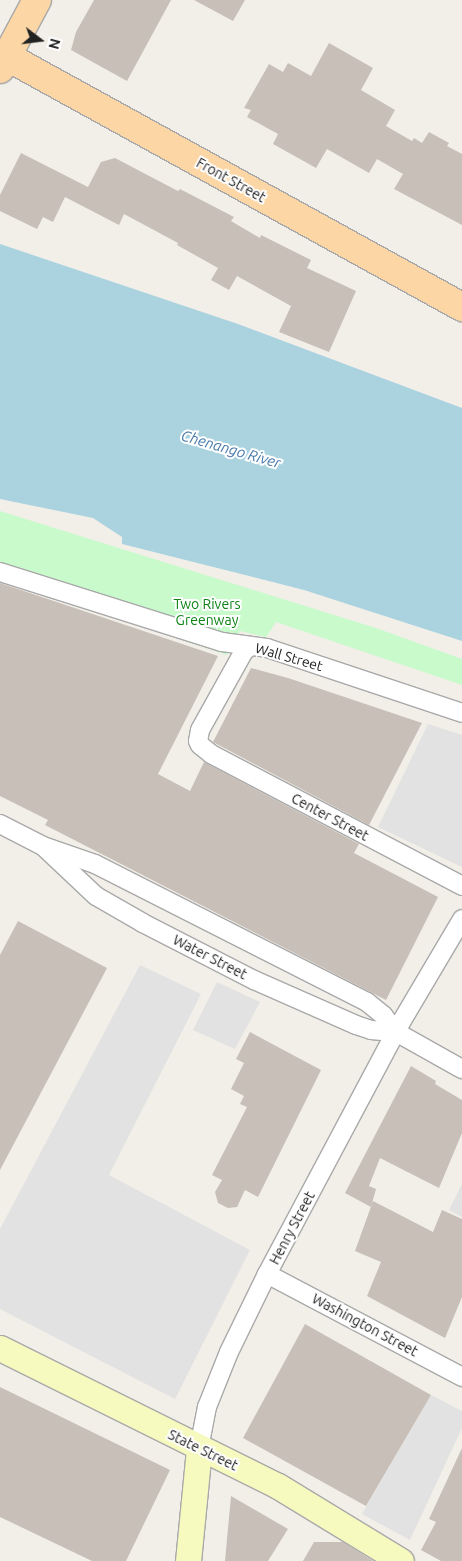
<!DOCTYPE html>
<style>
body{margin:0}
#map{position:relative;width:462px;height:1561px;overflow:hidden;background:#f2efe9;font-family:Ubuntu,sans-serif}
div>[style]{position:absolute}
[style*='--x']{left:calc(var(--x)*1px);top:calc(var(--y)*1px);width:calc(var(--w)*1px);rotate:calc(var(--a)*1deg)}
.park>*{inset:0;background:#c8facc}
.parking>*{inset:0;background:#e2e2e2}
.water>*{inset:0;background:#aad3df}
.building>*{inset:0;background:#c7bfb8}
.roads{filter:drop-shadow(1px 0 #a9a9a9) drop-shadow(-1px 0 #a9a9a9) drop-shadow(0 1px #a9a9a9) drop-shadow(0 -1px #a9a9a9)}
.street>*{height:18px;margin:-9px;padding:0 9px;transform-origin:9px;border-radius:9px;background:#fff}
.secondary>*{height:25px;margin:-12.5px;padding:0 12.5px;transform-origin:12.5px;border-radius:12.5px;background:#f7fabf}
.primary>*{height:28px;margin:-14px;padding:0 14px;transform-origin:14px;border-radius:14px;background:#fcd6a4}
span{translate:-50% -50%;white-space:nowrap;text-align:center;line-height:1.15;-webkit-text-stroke:4px #fff;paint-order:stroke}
.street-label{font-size:14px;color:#222}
.park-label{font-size:14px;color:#0c8416}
.water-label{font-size:15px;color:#4a7aab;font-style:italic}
.north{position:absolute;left:15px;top:15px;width:50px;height:50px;-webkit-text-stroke:4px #fff;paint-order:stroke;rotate:105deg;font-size:14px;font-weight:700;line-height:20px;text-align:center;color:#222}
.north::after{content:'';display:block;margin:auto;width:18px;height:22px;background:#222;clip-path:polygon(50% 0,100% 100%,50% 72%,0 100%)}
</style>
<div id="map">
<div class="park">
<div style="clip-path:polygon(0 511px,379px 629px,462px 659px,462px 685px,276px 622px,266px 637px,240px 631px,227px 655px,0 580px)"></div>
</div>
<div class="parking">
<div style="clip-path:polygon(428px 724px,462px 735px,462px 867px,378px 827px)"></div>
<div style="clip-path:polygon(140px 965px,201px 994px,109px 1175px,250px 1250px,175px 1399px,0 1309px,0 1229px)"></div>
<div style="clip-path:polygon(217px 982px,260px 1002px,235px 1049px,193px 1030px)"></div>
<div style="clip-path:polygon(462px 1184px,462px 1217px,449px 1210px)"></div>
<div style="clip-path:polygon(431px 1395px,462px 1411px,462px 1428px,410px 1540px,362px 1514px)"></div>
</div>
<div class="water">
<div style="clip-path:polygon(0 244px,238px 324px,462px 408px,462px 641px,304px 590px,122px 544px,122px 537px,93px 518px,0 499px)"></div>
</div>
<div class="building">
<div style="clip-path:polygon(94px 0,171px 0,127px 81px,71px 50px,76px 32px)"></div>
<div style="clip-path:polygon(194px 0,245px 0,233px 21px)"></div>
<div style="clip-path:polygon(329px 43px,373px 68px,361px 90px,395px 110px,386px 126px,412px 141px,414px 138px,422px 143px,429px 132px,449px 143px,447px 146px,462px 154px,462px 225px,394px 189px,403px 174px,377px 159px,369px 173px,327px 149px,316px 168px,273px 144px,278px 134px,247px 117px,251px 110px,244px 108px,269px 64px,283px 72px,288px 63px,311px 76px)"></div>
<div style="clip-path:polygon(21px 153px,88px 187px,101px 162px,115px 158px,178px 191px,180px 189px,234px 217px,231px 221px,260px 238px,261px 235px,311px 260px,307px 268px,356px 291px,329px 352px,279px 332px,291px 306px,237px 276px,229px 290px,211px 280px,218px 268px,177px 245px,178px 243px,124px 214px,119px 225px,65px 197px,53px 222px,43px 217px,37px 229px,0 211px,0 195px)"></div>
<div style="clip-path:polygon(0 583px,218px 656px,158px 774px,190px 791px,204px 762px,359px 844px,354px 853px,438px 897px,386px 1000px,45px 825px,48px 820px,0 796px)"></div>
<div style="clip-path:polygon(251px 668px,288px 678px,422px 723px,369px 825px,213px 742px)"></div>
<div style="clip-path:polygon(18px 921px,107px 968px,0 1170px,0 955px)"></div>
<div style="clip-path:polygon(250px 1032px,321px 1070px,258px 1197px,245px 1190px,237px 1207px,228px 1208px,218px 1203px,215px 1192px,222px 1180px,212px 1175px,247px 1107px,240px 1104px,244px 1096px,231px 1089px,244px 1063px,236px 1059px)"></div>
<div style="clip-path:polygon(411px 1066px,436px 1081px,435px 1084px,462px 1100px,462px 1133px,439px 1188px,380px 1158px,369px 1186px,376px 1189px,371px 1207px,345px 1193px)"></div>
<div style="clip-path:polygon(373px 1201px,433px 1232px,442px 1210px,462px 1219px,462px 1297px,445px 1338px,367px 1296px,381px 1262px,355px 1251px)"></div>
<div style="clip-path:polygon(305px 1324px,431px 1395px,366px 1506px,243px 1438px)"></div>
<div style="clip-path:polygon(0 1387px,170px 1470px,126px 1561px,92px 1561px,0 1517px)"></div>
<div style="clip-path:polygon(462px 1448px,462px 1561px,441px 1561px,421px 1550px,436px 1522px,429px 1519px)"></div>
<div style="clip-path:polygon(231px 1496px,288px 1529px,268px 1561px,225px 1561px)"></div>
<div style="clip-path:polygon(314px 1542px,343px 1542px,373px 1561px,303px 1561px)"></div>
</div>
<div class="roads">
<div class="street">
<div style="--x:0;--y:572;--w:233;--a:17.5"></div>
<div style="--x:222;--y:642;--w:45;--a:7.6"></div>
<div style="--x:267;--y:648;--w:206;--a:18.4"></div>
<div style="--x:251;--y:646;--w:9;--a:144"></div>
<div style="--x:244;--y:651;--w:90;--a:119.1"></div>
<div style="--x:200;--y:730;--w:11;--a:100"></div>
<div style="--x:198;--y:741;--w:4;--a:63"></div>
<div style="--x:200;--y:745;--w:14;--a:39"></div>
<div style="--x:211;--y:754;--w:284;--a:27.7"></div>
<div style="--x:0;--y:824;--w:48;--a:27.1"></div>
<div style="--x:43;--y:846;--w:55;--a:19.1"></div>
<div style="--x:95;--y:864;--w:305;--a:26.9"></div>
<div style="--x:367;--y:1002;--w:21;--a:39"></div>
<div style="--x:383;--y:1015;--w:21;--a:53"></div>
<div style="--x:396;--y:1032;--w:76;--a:29.3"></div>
<div style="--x:45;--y:848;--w:70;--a:43.3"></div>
<div style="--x:96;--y:896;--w:54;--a:29.9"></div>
<div style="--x:143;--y:923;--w:125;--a:27.2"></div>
<div style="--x:254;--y:980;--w:111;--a:23.8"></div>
<div style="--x:356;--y:1025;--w:16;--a:18"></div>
<div style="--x:371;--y:1030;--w:25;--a:5"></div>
<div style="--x:267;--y:1274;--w:221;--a:27.8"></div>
<div style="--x:199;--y:1448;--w:42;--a:-79"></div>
<div style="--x:207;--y:1407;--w:59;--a:-68.2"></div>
<div style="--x:229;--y:1352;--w:87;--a:-64"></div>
<div style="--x:267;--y:1274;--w:283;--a:-62"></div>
<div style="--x:400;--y:1024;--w:122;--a:-59.4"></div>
</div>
<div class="secondary">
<div style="--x:0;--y:1348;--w:310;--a:26.4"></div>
<div style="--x:278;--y:1486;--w:144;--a:31.4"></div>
<div style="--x:188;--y:1561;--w:114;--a:-84.4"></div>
</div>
<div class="primary">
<div style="--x:6;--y:56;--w:521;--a:28.83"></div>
<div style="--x:0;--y:69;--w:78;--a:-61.8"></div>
</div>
</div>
<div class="street-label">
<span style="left:231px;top:180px;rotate:29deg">Front Street</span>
<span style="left:289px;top:657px;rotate:16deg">Wall Street</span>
<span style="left:330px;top:817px;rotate:28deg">Center Street</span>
<span style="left:210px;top:957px;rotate:27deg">Water Street</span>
<span style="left:292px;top:1228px;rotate:-62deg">Henry Street</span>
<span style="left:365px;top:1325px;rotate:28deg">Washington Street</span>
<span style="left:203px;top:1450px;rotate:26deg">State Street</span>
</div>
<div class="park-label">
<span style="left:207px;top:612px">Two Rivers<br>Greenway</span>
</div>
<div class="water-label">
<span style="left:231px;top:449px;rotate:16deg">Chenango River</span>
</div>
<div class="north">N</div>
</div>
